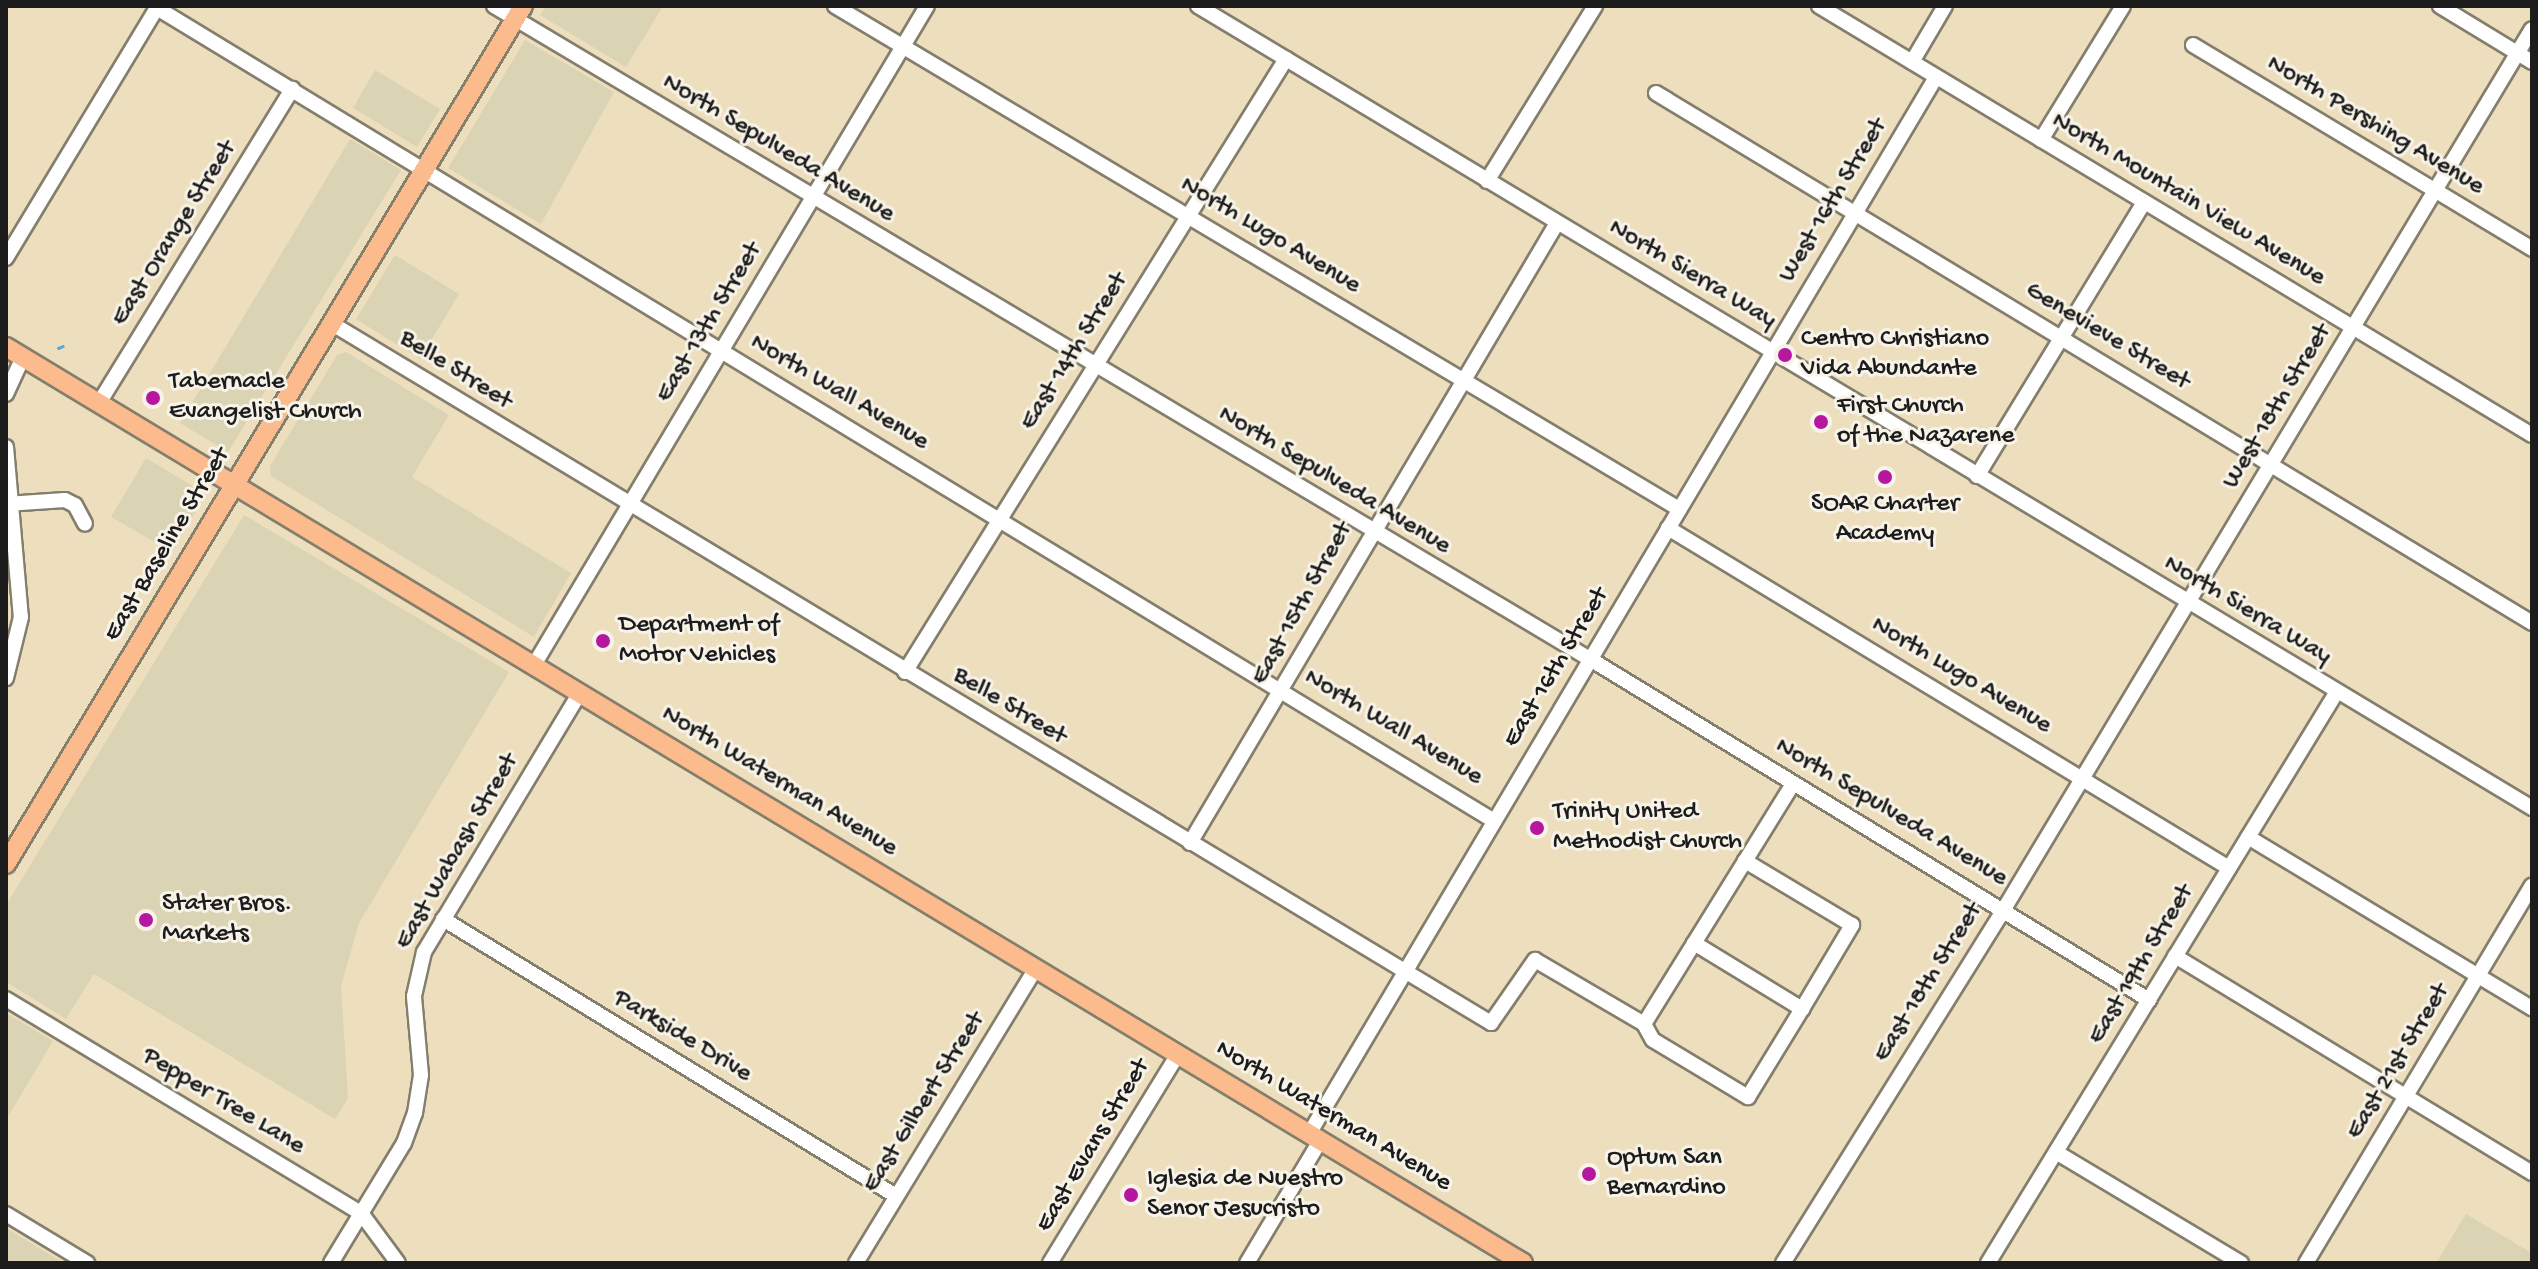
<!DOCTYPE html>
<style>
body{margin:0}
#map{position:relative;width:2538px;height:1269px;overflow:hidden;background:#eddfbe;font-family:"Gochi Hand",sans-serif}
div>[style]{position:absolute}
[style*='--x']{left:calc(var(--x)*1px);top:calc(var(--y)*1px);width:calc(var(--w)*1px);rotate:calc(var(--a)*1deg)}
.built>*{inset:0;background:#dad4b4}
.stream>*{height:3px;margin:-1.5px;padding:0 1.5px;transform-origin:1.5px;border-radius:1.5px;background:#59a7d2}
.roads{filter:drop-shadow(2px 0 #847e6d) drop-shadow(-2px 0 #847e6d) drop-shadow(0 2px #847e6d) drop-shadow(0 -2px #847e6d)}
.minor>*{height:14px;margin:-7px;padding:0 7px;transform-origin:7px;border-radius:7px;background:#fff}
.major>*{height:18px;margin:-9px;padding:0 9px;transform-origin:9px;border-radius:9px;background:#fbbb8c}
.dots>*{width:22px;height:22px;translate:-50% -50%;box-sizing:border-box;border:4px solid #f7f3e8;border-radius:50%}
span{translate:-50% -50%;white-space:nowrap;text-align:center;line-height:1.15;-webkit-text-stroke:6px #f7f3e8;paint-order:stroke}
.street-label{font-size:26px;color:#1c1c1c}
.poi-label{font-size:26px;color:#1c1c1c}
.left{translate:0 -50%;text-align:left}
.frame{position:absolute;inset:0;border:8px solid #1c1c1c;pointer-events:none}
</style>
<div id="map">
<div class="built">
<div style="clip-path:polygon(546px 6px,663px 6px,626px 67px,540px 15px)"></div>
<div style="clip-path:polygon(525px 40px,614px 92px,541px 224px,448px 168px)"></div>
<div style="clip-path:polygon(375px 70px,440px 109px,417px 147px,353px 108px)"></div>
<div style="clip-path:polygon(350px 139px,401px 170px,228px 452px,180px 423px)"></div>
<div style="clip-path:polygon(395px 255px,459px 294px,420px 359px,356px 319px)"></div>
<div style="clip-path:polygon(346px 352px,449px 415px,412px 477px,571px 573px,534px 637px,271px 476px,270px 466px,337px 355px)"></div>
<div style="clip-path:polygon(146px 458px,206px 494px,172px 552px,111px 517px)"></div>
<div style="clip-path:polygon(244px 515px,509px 672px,359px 923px,341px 986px,348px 1098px,335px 1119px,94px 974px,66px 1019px,6px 982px,6px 905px)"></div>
<div style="clip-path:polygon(6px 1013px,53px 1041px,6px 1120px)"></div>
<div style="clip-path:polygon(2466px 1214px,2532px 1253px,2532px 1263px,2436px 1263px)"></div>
<div style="clip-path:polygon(6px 1228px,64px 1263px,6px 1263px)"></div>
</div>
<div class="stream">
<div style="--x:58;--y:348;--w:5;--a:-22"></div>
</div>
<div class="roads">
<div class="minor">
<div style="--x:494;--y:6;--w:1276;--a:30.79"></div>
<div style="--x:1590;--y:659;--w:655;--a:31.38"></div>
<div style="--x:835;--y:6;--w:983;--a:30.79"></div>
<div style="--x:1198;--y:6;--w:1557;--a:31.01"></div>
<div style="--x:1819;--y:6;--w:832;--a:31.03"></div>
<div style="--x:2440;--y:6;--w:108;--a:31.3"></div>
<div style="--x:157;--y:8;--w:1565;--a:31.3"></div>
<div style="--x:2193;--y:45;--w:396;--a:31"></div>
<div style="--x:1912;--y:62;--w:65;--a:-59.5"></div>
<div style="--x:1656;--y:93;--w:1024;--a:31.17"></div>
<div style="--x:2041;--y:140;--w:157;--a:-58.5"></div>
<div style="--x:1487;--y:181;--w:206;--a:-58.3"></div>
<div style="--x:6;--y:258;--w:294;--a:-58.9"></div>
<div style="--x:331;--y:323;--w:1355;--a:31.11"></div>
<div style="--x:1491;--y:1023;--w:77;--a:-55.1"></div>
<div style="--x:1535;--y:960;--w:126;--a:30.4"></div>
<div style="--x:6;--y:394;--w:41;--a:-65.3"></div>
<div style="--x:99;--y:403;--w:369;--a:-58.4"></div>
<div style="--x:6;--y:447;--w:171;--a:85"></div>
<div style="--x:21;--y:617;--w:63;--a:103.8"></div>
<div style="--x:1977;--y:476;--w:321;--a:-58.6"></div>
<div style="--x:6;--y:504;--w:59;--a:-3.9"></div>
<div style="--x:65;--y:500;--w:11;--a:27"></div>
<div style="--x:75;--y:505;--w:21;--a:62"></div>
<div style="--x:1668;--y:528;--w:656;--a:31.22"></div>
<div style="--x:534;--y:665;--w:767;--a:-59.19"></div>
<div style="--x:905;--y:672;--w:722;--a:-58.14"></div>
<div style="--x:2248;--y:837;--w:332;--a:31.1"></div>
<div style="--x:1190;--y:843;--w:720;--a:-59.38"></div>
<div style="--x:443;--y:919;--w:531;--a:31.44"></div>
<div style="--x:1694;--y:943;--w:127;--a:31.4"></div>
<div style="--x:1802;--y:1009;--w:98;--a:-59.2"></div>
<div style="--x:1852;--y:925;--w:125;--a:-149.1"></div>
<div style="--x:2175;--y:956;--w:418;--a:31.3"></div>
<div style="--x:6;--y:999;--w:415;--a:31.1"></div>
<div style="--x:361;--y:1213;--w:62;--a:53.5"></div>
<div style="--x:1644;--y:1024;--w:282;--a:-58.2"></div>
<div style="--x:1644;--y:1024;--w:18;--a:61"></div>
<div style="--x:1653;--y:1040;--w:111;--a:31"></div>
<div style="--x:1748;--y:1097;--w:103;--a:-58.5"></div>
<div style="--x:1309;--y:1134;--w:1229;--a:-59.32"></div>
<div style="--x:2056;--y:1152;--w:216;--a:31"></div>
<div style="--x:6;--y:1214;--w:95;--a:31.2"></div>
<div style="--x:331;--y:1263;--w:140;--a:-58.7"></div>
<div style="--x:404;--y:1143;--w:32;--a:-70"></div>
<div style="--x:415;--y:1113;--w:38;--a:-81"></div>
<div style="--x:421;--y:1075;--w:79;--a:-95.1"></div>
<div style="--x:414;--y:996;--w:45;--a:-77.2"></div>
<div style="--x:424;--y:952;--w:303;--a:-59"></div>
<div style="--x:856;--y:1263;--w:346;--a:-58.6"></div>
<div style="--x:1050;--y:1263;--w:245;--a:-58.5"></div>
<div style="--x:1247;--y:1263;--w:142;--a:-59.1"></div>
<div style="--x:1783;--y:1263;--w:417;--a:-58"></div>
<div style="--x:2004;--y:909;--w:1026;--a:-59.04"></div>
<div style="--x:1988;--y:1263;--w:668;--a:-58.59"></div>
<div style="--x:2306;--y:1263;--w:440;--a:-59.1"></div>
</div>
<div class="major">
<div style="--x:6;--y:347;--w:1772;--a:31.12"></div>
<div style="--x:6;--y:864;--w:1002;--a:-58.93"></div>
</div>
</div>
<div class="dots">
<div style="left:1785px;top:355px;background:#b5179e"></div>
<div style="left:153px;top:398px;background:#b5179e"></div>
<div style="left:1821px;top:422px;background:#b5179e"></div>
<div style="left:1885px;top:477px;background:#b5179e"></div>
<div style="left:603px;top:641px;background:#b5179e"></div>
<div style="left:1537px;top:828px;background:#b5179e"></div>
<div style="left:146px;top:920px;background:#b5179e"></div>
<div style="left:1589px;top:1174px;background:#b5179e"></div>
<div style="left:1131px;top:1195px;background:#b5179e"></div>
</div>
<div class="street-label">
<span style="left:2375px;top:126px;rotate:31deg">North Pershing Avenue</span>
<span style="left:778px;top:149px;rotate:31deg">North Sepulveda Avenue</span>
<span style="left:2188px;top:200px;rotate:31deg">North Mountain View Avenue</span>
<span style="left:1834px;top:201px;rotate:-59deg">West 16th Street</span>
<span style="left:175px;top:234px;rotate:-58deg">East Orange Street</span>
<span style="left:1270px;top:236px;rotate:31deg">North Lugo Avenue</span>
<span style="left:1692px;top:275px;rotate:31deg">North Sierra Way</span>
<span style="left:710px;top:323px;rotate:-59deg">East 13th Street</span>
<span style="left:2107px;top:337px;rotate:31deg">Genevieve Street</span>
<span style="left:1075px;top:352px;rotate:-58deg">East 14th Street</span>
<span style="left:455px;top:371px;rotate:32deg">Belle Street</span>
<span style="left:839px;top:393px;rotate:31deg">North Wall Avenue</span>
<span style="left:2278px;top:407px;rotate:-59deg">West 18th Street</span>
<span style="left:1334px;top:481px;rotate:31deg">North Sepulveda Avenue</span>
<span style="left:168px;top:545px;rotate:-59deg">East Baseline Street</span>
<span style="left:1303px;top:604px;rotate:-61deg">East 15th Street</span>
<span style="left:2247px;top:611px;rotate:31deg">North Sierra Way</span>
<span style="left:1557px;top:668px;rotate:-59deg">East 16th Street</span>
<span style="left:1961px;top:676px;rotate:31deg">North Lugo Avenue</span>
<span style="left:1009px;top:707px;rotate:31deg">Belle Street</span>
<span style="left:1393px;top:728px;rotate:31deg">North Wall Avenue</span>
<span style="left:779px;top:782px;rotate:31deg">North Waterman Avenue</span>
<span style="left:1891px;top:813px;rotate:31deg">North Sepulveda Avenue</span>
<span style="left:458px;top:852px;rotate:-60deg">East Wabash Street</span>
<span style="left:2142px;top:965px;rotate:-59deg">East 19th Street</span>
<span style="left:1929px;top:983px;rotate:-58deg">East 18th Street</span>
<span style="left:682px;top:1037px;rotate:31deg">Parkside Drive</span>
<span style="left:2399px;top:1062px;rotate:-59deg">East 21st Street</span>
<span style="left:223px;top:1102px;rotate:31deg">Pepper Tree Lane</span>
<span style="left:925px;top:1103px;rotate:-58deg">East Gilbert Street</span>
<span style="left:1333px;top:1117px;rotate:31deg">North Waterman Avenue</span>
<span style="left:1094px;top:1146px;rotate:-59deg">East Evans Street</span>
</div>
<div class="poi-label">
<span class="left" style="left:1801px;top:355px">Centro Christiano<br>Vida Abundante</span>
<span class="left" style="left:169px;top:398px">Tabernacle<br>Evangelist Church</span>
<span class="left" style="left:1837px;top:422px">First Church<br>of the Nazarene</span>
<span style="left:1885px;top:520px">SOAR Charter<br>Academy</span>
<span class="left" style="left:619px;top:641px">Department of<br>Motor Vehicles</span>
<span class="left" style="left:1553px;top:828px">Trinity United<br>Methodist Church</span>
<span class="left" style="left:162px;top:920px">Stater Bros.<br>Markets</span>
<span class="left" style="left:1607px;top:1174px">Optum San<br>Bernardino</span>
<span class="left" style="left:1147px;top:1195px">Iglesia de Nuestro<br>Senor Jesucristo</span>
</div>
<div class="frame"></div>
</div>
